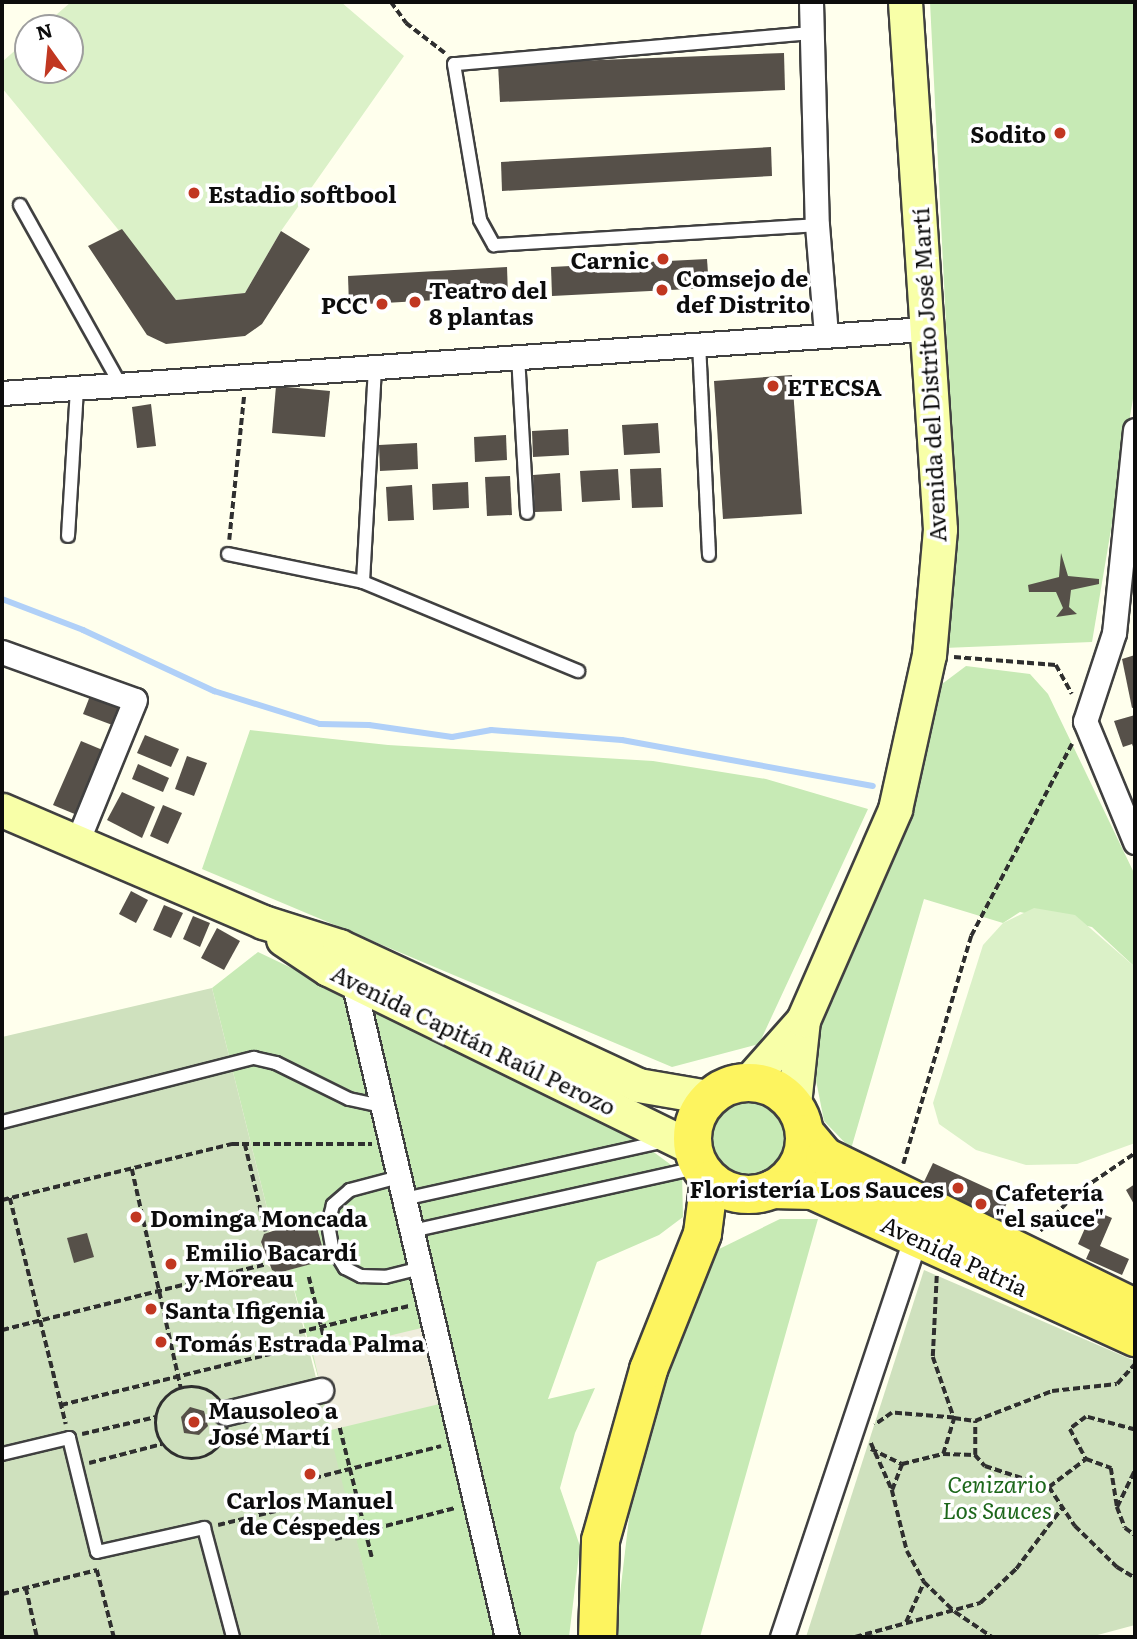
<!DOCTYPE html>
<meta charset="utf-8">
<style>
body{margin:0}
#map{position:relative;width:1137px;height:1639px;overflow:hidden;background:#ffffed;font-family:Literata,serif}
div>[style]{position:absolute}
[style*='--x']{left:calc(var(--x)*1px);top:calc(var(--y)*1px);width:calc(var(--w)*1px);rotate:calc(var(--a)*1deg)}
.green>*{inset:0;background:#c7eab5}
.round{border-radius:50%}
.cemetery>*{inset:0;background:#cfe1be}
.pitch>*{inset:0;background:#dbf1c8}
.plaza>*{inset:0;background:#efeddc}
.stream>*{height:6px;margin:-3px;padding:0 3px;transform-origin:3px;border-radius:3px;background:#b0d0f8}
.building>*{inset:0;background:#565049}
.path>*{height:3.5px;margin-top:-1.75px;transform-origin:0;background:repeating-linear-gradient(90deg,#2f2f2f 0 7px,transparent 0 10.5px)}
.path>.ring{margin:-1.75px;padding:0;box-sizing:content-box;background:none;border:3.5px solid #2f2f2f;border-radius:50%}
.roads{filter:drop-shadow(2px 0 #404040) drop-shadow(-2px 0 #404040) drop-shadow(0 2px #404040) drop-shadow(0 -2px #404040)}
.lane>*{height:12px;margin:-6px;padding:0 6px;transform-origin:6px;border-radius:6px;background:#fff}
.street>*{height:23px;margin:-11.5px;padding:0 11.5px;transform-origin:11.5px;border-radius:11.5px;background:#fff}
.secondary>*{height:33px;margin:-16.5px;padding:0 16.5px;transform-origin:16.5px;border-radius:16.5px;background:#f8ffa8}
.primary>*{height:37px;margin:-18.5px;padding:0 18.5px;transform-origin:18.5px;border-radius:18.5px;background:#fdf45f}
.primary>.ring{margin:-18.5px;padding:0;box-sizing:content-box;background:none;border:37px solid #fdf45f;border-radius:50%}
.dots>*{width:19px;height:19px;translate:-50% -50%;box-sizing:border-box;border:4px solid #fff;border-radius:50%}
span{translate:-50% -50%;white-space:nowrap;text-align:center;line-height:1.15;-webkit-text-stroke:7px #fff;paint-order:stroke}
.poi-label{font-size:23px;color:#0d0d0d;font-weight:700}
.right{translate:-100% -50%;text-align:right}
.left{translate:0 -50%;text-align:left}
.street-label{font-size:23px;color:#0d0d0d}
.park-label{font-size:23px;color:#1d671b;font-style:italic}
.frame{position:absolute;inset:0;border:4px solid #0d0d0d;pointer-events:none}
.north{position:absolute;left:14px;top:14px;width:70px;height:70px;box-sizing:border-box;background:#fff;border:2px solid #9e9e9e;border-radius:50%;rotate:345deg;font-size:19px;font-weight:700;line-height:28px;text-align:center;color:#0d0d0d}
.north::after{content:'';display:block;margin:auto;width:24px;height:32px;background:#c13721;clip-path:polygon(50% 0,100% 100%,50% 72%,0 100%)}
</style>
<div id="map">
<div class="green">
<div style="clip-path:polygon(930px 2px,1135px 2px,1135px 387px,1092px 642px,944px 648px,955px 504px)"></div>
<div style="clip-path:polygon(966px 666px,1030px 674px,1048px 694px,1135px 875px,1135px 967px,1092px 927px,1020px 912px,1003px 923px,924px 899px,851px 1149px,824px 1121px,813px 1065px,819px 1006px,901px 841px,942px 684px)"></div>
<div style="clip-path:polygon(250px 730px,388px 745px,653px 761px,766px 779px,868px 809px,759px 1044px,672px 1067px,202px 869px)"></div>
<div style="clip-path:polygon(258px 952px,537px 1085px,632px 1136px,682px 1173px,683px 1217px,659px 1235px,597px 1262px,548px 1399px,595px 1388px,575px 1433px,560px 1488px,580px 1546px,569px 1637px,381px 1637px,355px 1536px,152px 1456px,325px 1403px,289px 1270px,326px 1259px,314px 1217px,272px 1228px,212px 988px)"></div>
<div class="round" style="left:702px;top:1095px;width:84px;height:84px"></div>
<div style="clip-path:polygon(780px 1219px,818px 1219px,700px 1637px,615px 1637px,636px 1458px,715px 1251px)"></div>
</div>
<div class="cemetery">
<div style="clip-path:polygon(212px 988px,272px 1228px,261px 1242px,266px 1264px,278px 1273px,289px 1270px,381px 1637px,2px 1637px,2px 1037px)"></div>
<div style="clip-path:polygon(924px 1270px,1135px 1361px,1135px 1625px,1090px 1637px,806px 1637px)"></div>
</div>
<div class="pitch">
<div style="clip-path:polygon(71px 2px,341px 2px,404px 56px,281px 231px,245px 293px,176px 300px,2px 88px,2px 62px,28px 39px,28px 70px,70px 70px,70px 28px,41px 28px)"></div>
<div style="clip-path:polygon(1034px 908px,1075px 915px,1135px 967px,1135px 1143px,1077px 1164px,1026px 1165px,976px 1150px,939px 1124px,933px 1103px,983px 945px,1003px 923px)"></div>
</div>
<div class="plaza">
<div style="clip-path:polygon(434px 1325px,452px 1401px,331px 1430px,313px 1354px)"></div>
</div>
<div class="stream">
<div style="--x:2;--y:599;--w:87;--a:20.9"></div>
<div style="--x:83;--y:630;--w:145;--a:25"></div>
<div style="--x:214;--y:691;--w:111;--a:17.3"></div>
<div style="--x:320;--y:724;--w:49;--a:1.2"></div>
<div style="--x:369;--y:725;--w:84;--a:8.2"></div>
<div style="--x:452;--y:737;--w:40;--a:-10"></div>
<div style="--x:491;--y:730;--w:131;--a:4.4"></div>
<div style="--x:622;--y:740;--w:255;--a:10.4"></div>
</div>
<div class="building">
<div style="clip-path:polygon(784px 53px,785px 90px,500px 102px,498px 64px)"></div>
<div style="clip-path:polygon(771px 147px,772px 176px,502px 191px,501px 162px)"></div>
<div style="clip-path:polygon(122px 229px,176px 300px,245px 293px,281px 231px,310px 249px,262px 324px,245px 336px,166px 344px,147px 335px,88px 246px)"></div>
<div style="clip-path:polygon(707px 259px,709px 288px,552px 296px,551px 267px)"></div>
<div style="clip-path:polygon(507px 267px,508px 296px,349px 305px,348px 276px)"></div>
<div style="clip-path:polygon(792px 375px,802px 514px,723px 519px,714px 381px)"></div>
<div style="clip-path:polygon(276px 386px,330px 391px,325px 437px,272px 433px)"></div>
<div style="clip-path:polygon(151px 404px,156px 446px,137px 448px,132px 407px)"></div>
<div style="clip-path:polygon(658px 423px,660px 453px,624px 455px,622px 425px)"></div>
<div style="clip-path:polygon(568px 429px,569px 455px,533px 457px,532px 431px)"></div>
<div style="clip-path:polygon(506px 435px,507px 460px,475px 462px,474px 437px)"></div>
<div style="clip-path:polygon(417px 443px,418px 469px,380px 471px,379px 445px)"></div>
<div style="clip-path:polygon(661px 468px,663px 507px,632px 508px,630px 469px)"></div>
<div style="clip-path:polygon(618px 469px,620px 500px,582px 502px,580px 471px)"></div>
<div style="clip-path:polygon(560px 473px,562px 511px,535px 512px,533px 475px)"></div>
<div style="clip-path:polygon(510px 476px,512px 515px,487px 516px,485px 477px)"></div>
<div style="clip-path:polygon(468px 482px,469px 508px,433px 510px,432px 484px)"></div>
<div style="clip-path:polygon(412px 485px,414px 520px,388px 521px,386px 487px)"></div>
<div style="clip-path:polygon(1061px 553px,1068px 576px,1099px 579px,1099px 584px,1071px 590px,1069px 607px,1077px 614px,1056px 617px,1063px 608px,1056px 592px,1029px 592px,1028px 585px,1059px 577px)"></div>
<div style="clip-path:polygon(1135px 655px,1135px 707px,1132px 708px,1122px 659px)"></div>
<div style="clip-path:polygon(90px 696px,122px 708px,115px 726px,83px 714px)"></div>
<div style="clip-path:polygon(1135px 715px,1135px 752px,1132px 744px,1123px 747px,1114px 721px)"></div>
<div style="clip-path:polygon(145px 735px,179px 749px,171px 767px,137px 753px)"></div>
<div style="clip-path:polygon(81px 741px,105px 751px,77px 815px,53px 805px)"></div>
<div style="clip-path:polygon(187px 756px,207px 763px,194px 796px,175px 789px)"></div>
<div style="clip-path:polygon(138px 764px,169px 778px,163px 792px,132px 779px)"></div>
<div style="clip-path:polygon(122px 792px,155px 807px,142px 838px,107px 820px)"></div>
<div style="clip-path:polygon(163px 805px,182px 813px,168px 844px,150px 836px)"></div>
<div style="clip-path:polygon(131px 891px,148px 900px,136px 923px,119px 914px)"></div>
<div style="clip-path:polygon(164px 905px,183px 913px,171px 938px,153px 930px)"></div>
<div style="clip-path:polygon(193px 916px,210px 923px,200px 947px,183px 939px)"></div>
<div style="clip-path:polygon(217px 928px,240px 941px,224px 970px,201px 958px)"></div>
<div style="clip-path:polygon(933px 1163px,1009px 1198px,999px 1221px,922px 1186px)"></div>
<div style="clip-path:polygon(1135px 1184px,1135px 1206px,1126px 1190px)"></div>
<div style="clip-path:polygon(1093px 1210px,1112px 1218px,1100px 1246px,1129px 1259px,1122px 1275px,1086px 1259px,1090px 1250px,1078px 1244px)"></div>
<div style="clip-path:polygon(314px 1217px,326px 1260px,278px 1273px,272px 1270px,261px 1242px,264px 1234px)"></div>
<div style="clip-path:polygon(87px 1233px,94px 1257px,74px 1263px,67px 1238px)"></div>
<div style="clip-path:polygon(190px 1407px,204px 1411px,208px 1426px,199px 1435px,184px 1433px,181px 1417px)"></div>
</div>
<div class="path">
<div style="--x:391;--y:2;--w:26;--a:54"></div>
<div style="--x:406;--y:23;--w:49;--a:37.6"></div>
<div style="--x:229;--y:540;--w:146;--a:-84.1"></div>
<div style="--x:954;--y:657;--w:102;--a:4.5"></div>
<div style="--x:1056;--y:665;--w:33;--a:61"></div>
<div style="--x:245;--y:1144;--w:90;--a:76.6"></div>
<div style="--x:903;--y:1164;--w:238;--a:-73.4"></div>
<div style="--x:971;--y:936;--w:217;--a:-62.3"></div>
<div style="--x:132;--y:1169;--w:225;--a:77.4"></div>
<div style="--x:10;--y:1198;--w:233;--a:76.1"></div>
<div style="--x:2;--y:1200;--w:237;--a:-13.7"></div>
<div style="--x:232;--y:1144;--w:140;--a:0"></div>
<div style="--x:1040;--y:1231;--w:51;--a:-46.6"></div>
<div style="--x:1075;--y:1194;--w:73;--a:-34.3"></div>
<div style="--x:937;--y:1276;--w:81;--a:92.8"></div>
<div style="--x:933;--y:1357;--w:65;--a:71"></div>
<div style="--x:954;--y:1418;--w:21;--a:8"></div>
<div style="--x:975;--y:1421;--w:83;--a:-21.3"></div>
<div style="--x:1052;--y:1391;--w:65;--a:-6.1"></div>
<div style="--x:1117;--y:1384;--w:27;--a:-48"></div>
<div style="--x:309;--y:1277;--w:75;--a:76.1"></div>
<div style="--x:2;--y:1330;--w:272;--a:-14"></div>
<div style="--x:299;--y:1332;--w:113;--a:-13.3"></div>
<div class="ring" style="left:156px;top:1387px;width:68.5px;height:68.5px"></div>
<div style="--x:61;--y:1405;--w:271;--a:-13.7"></div>
<div style="--x:340;--y:1428;--w:133;--a:76.1"></div>
<div style="--x:1135;--y:1430;--w:51;--a:-165.1"></div>
<div style="--x:1086;--y:1417;--w:20;--a:143"></div>
<div style="--x:1070;--y:1429;--w:34;--a:62"></div>
<div style="--x:1086;--y:1459;--w:27;--a:20"></div>
<div style="--x:1111;--y:1468;--w:39;--a:81"></div>
<div style="--x:1117;--y:1507;--w:41;--a:-64.1"></div>
<div style="--x:82;--y:1434;--w:76;--a:-12.9"></div>
<div style="--x:871;--y:1443;--w:51;--a:65.9"></div>
<div style="--x:892;--y:1490;--w:63;--a:76.2"></div>
<div style="--x:907;--y:1551;--w:35;--a:61"></div>
<div style="--x:924;--y:1582;--w:43;--a:44.1"></div>
<div style="--x:955;--y:1612;--w:45;--a:34"></div>
<div style="--x:871;--y:1449;--w:34;--a:26"></div>
<div style="--x:902;--y:1464;--w:42;--a:-13.7"></div>
<div style="--x:943;--y:1454;--w:38;--a:-73"></div>
<div style="--x:954;--y:1418;--w:62;--a:-175.4"></div>
<div style="--x:892;--y:1413;--w:21;--a:145"></div>
<div style="--x:943;--y:1454;--w:32;--a:2"></div>
<div style="--x:975;--y:1455;--w:34;--a:-90"></div>
<div style="--x:975;--y:1455;--w:15;--a:48"></div>
<div style="--x:985;--y:1466;--w:67;--a:18.2"></div>
<div style="--x:1049;--y:1487;--w:46;--a:-37.1"></div>
<div style="--x:89;--y:1463;--w:75;--a:-14.6"></div>
<div style="--x:314;--y:1478;--w:131;--a:-14.1"></div>
<div style="--x:1049;--y:1487;--w:47;--a:56.3"></div>
<div style="--x:1075;--y:1526;--w:59;--a:44.3"></div>
<div style="--x:1117;--y:1567;--w:21;--a:31"></div>
<div style="--x:892;--y:1490;--w:28;--a:-69"></div>
<div style="--x:1117;--y:1507;--w:22;--a:69"></div>
<div style="--x:1125;--y:1528;--w:12;--a:35"></div>
<div style="--x:218;--y:1525;--w:68;--a:-13.6"></div>
<div style="--x:335;--y:1539;--w:124;--a:-14.5"></div>
<div style="--x:26;--y:1588;--w:50;--a:77.3"></div>
<div style="--x:2;--y:1594;--w:98;--a:-14.2"></div>
<div style="--x:97;--y:1570;--w:69;--a:75.8"></div>
<div style="--x:906;--y:1622;--w:44;--a:-65.8"></div>
<div style="--x:855;--y:1637;--w:130;--a:-15.2"></div>
<div style="--x:980;--y:1603;--w:50;--a:-43.4"></div>
<div style="--x:1016;--y:1569;--w:76;--a:-53"></div>
</div>
<div class="roads">
<div class="lane">
<div style="--x:811;--y:33;--w:358;--a:175"></div>
<div style="--x:454;--y:64;--w:158;--a:80.5"></div>
<div style="--x:480;--y:220;--w:29;--a:61"></div>
<div style="--x:494;--y:245;--w:324;--a:-3.5"></div>
<div style="--x:20;--y:205;--w:205;--a:60.8"></div>
<div style="--x:699;--y:343;--w:212;--a:87.3"></div>
<div style="--x:518;--y:356;--w:157;--a:86.7"></div>
<div style="--x:68;--y:536;--w:149;--a:-86.5"></div>
<div style="--x:228;--y:554;--w:138;--a:11.7"></div>
<div style="--x:363;--y:582;--w:233;--a:22.5"></div>
<div style="--x:363;--y:582;--w:216;--a:-86.8"></div>
<div style="--x:2;--y:1122;--w:260;--a:-14.3"></div>
<div style="--x:254;--y:1058;--w:23;--a:13"></div>
<div style="--x:276;--y:1063;--w:81;--a:26.3"></div>
<div style="--x:349;--y:1099;--w:34;--a:12"></div>
<div style="--x:399;--y:1177;--w:51;--a:165.1"></div>
<div style="--x:350;--y:1190;--w:23;--a:139"></div>
<div style="--x:333;--y:1205;--w:20;--a:105"></div>
<div style="--x:328;--y:1224;--w:23;--a:80"></div>
<div style="--x:332;--y:1247;--w:25;--a:58"></div>
<div style="--x:345;--y:1268;--w:18;--a:27"></div>
<div style="--x:361;--y:1276;--w:24;--a:2"></div>
<div style="--x:385;--y:1277;--w:36;--a:-14"></div>
<div style="--x:404;--y:1199;--w:259;--a:-12.5"></div>
<div style="--x:657;--y:1143;--w:44;--a:-33"></div>
<div style="--x:412;--y:1231;--w:295;--a:-12.5"></div>
<div style="--x:2;--y:1454;--w:69;--a:-13.4"></div>
<div style="--x:69;--y:1438;--w:117;--a:76.2"></div>
<div style="--x:97;--y:1552;--w:110;--a:-12.6"></div>
<div style="--x:204;--y:1528;--w:113;--a:75.1"></div>
</div>
<div class="street">
<div style="--x:811;--y:2;--w:223;--a:88.5"></div>
<div style="--x:817;--y:225;--w:109;--a:85.3"></div>
<div style="--x:2;--y:393;--w:925;--a:-3.97"></div>
<div style="--x:1135;--y:430;--w:204;--a:95.9"></div>
<div style="--x:1114;--y:633;--w:93;--a:108.2"></div>
<div style="--x:1085;--y:721;--w:131;--a:67.5"></div>
<div style="--x:2;--y:652;--w:141;--a:19.8"></div>
<div style="--x:135;--y:700;--w:153;--a:112.2"></div>
<div style="--x:353;--y:981;--w:674;--a:76.79"></div>
<div style="--x:226;--y:1413;--w:98;--a:-13.6"></div>
<div style="--x:782;--y:1637;--w:422;--a:-71.5"></div>
</div>
<div class="secondary">
<div style="--x:2;--y:810;--w:284;--a:23.2"></div>
<div style="--x:263;--y:922;--w:80;--a:17.5"></div>
<div style="--x:339;--y:946;--w:330;--a:24.9"></div>
<div style="--x:638;--y:1085;--w:71;--a:9.7"></div>
<div style="--x:283;--y:939;--w:54;--a:33.7"></div>
<div style="--x:328;--y:969;--w:404;--a:26.1"></div>
<div style="--x:749;--y:1081;--w:81;--a:-48.5"></div>
<div style="--x:794;--y:1104;--w:84;--a:-83.9"></div>
<div style="--x:803;--y:1020;--w:230;--a:-66.4"></div>
<div style="--x:895;--y:809;--w:158;--a:-77.6"></div>
<div style="--x:929;--y:655;--w:126;--a:-85"></div>
<div style="--x:940;--y:529;--w:528;--a:-93.8"></div>
</div>
<div class="primary">
<div class="ring" style="left:692px;top:1082px;width:75px;height:75px"></div>
<div style="--x:805;--y:1133;--w:30;--a:50"></div>
<div style="--x:824;--y:1156;--w:346;--a:26"></div>
<div style="--x:771;--y:1189;--w:41;--a:1.4"></div>
<div style="--x:812;--y:1190;--w:355;--a:24.5"></div>
<div style="--x:597;--y:1637;--w:97;--a:-88.2"></div>
<div style="--x:600;--y:1540;--w:178;--a:-74.3"></div>
<div style="--x:648;--y:1369;--w:146;--a:-68.3"></div>
<div style="--x:702;--y:1233;--w:54;--a:-82.6"></div>
</div>
</div>
<div class="dots">
<div style="left:1060px;top:133px;background:#c13721"></div>
<div style="left:194px;top:193px;background:#c13721"></div>
<div style="left:663px;top:259px;background:#c13721"></div>
<div style="left:662px;top:290px;background:#c13721"></div>
<div style="left:415px;top:302px;background:#c13721"></div>
<div style="left:382px;top:304px;background:#c13721"></div>
<div style="left:773px;top:386px;background:#c13721"></div>
<div style="left:958px;top:1188px;background:#c13721"></div>
<div style="left:981px;top:1204px;background:#c13721"></div>
<div style="left:136px;top:1217px;background:#c13721"></div>
<div style="left:171px;top:1264px;background:#c13721"></div>
<div style="left:151px;top:1309px;background:#c13721"></div>
<div style="left:161px;top:1342px;background:#c13721"></div>
<div style="left:194px;top:1422px;background:#c13721"></div>
<div style="left:310px;top:1474px;background:#c13721"></div>
</div>
<div class="poi-label">
<span class="right" style="left:1046px;top:133px">Sodito</span>
<span class="left" style="left:208px;top:193px">Estadio softbool</span>
<span class="right" style="left:649px;top:259px">Carnic</span>
<span class="left" style="left:676px;top:290px">Comsejo de<br>def Distrito</span>
<span class="left" style="left:429px;top:302px">Teatro del<br>8 plantas</span>
<span class="right" style="left:368px;top:304px">PCC</span>
<span class="left" style="left:787px;top:386px">ETECSA</span>
<span class="right" style="left:944px;top:1188px">Floristería Los Sauces</span>
<span class="left" style="left:995px;top:1204px">Cafetería<br>"el sauce"</span>
<span class="left" style="left:150px;top:1217px">Dominga Moncada</span>
<span class="left" style="left:185px;top:1264px">Emilio Bacardí<br>y Moreau</span>
<span class="left" style="left:165px;top:1309px">Santa Ifigenia</span>
<span class="left" style="left:175px;top:1342px">Tomás Estrada Palma</span>
<span class="left" style="left:208px;top:1422px">Mausoleo a<br>José Martí</span>
<span style="left:310px;top:1512px">Carlos Manuel<br>de Céspedes</span>
</div>
<div class="street-label">
<span style="left:928px;top:375px;rotate:-93deg">Avenida del Distrito José Martí</span>
<span style="left:474px;top:1039px;rotate:26deg">Avenida Capitán Raúl Perozo</span>
<span style="left:955px;top:1255px;rotate:25deg">Avenida Patria</span>
</div>
<div class="park-label">
<span style="left:997px;top:1496px">Cenizario<br>Los Sauces</span>
</div>
<div class="frame"></div>
<div class="north">N</div>
</div>
